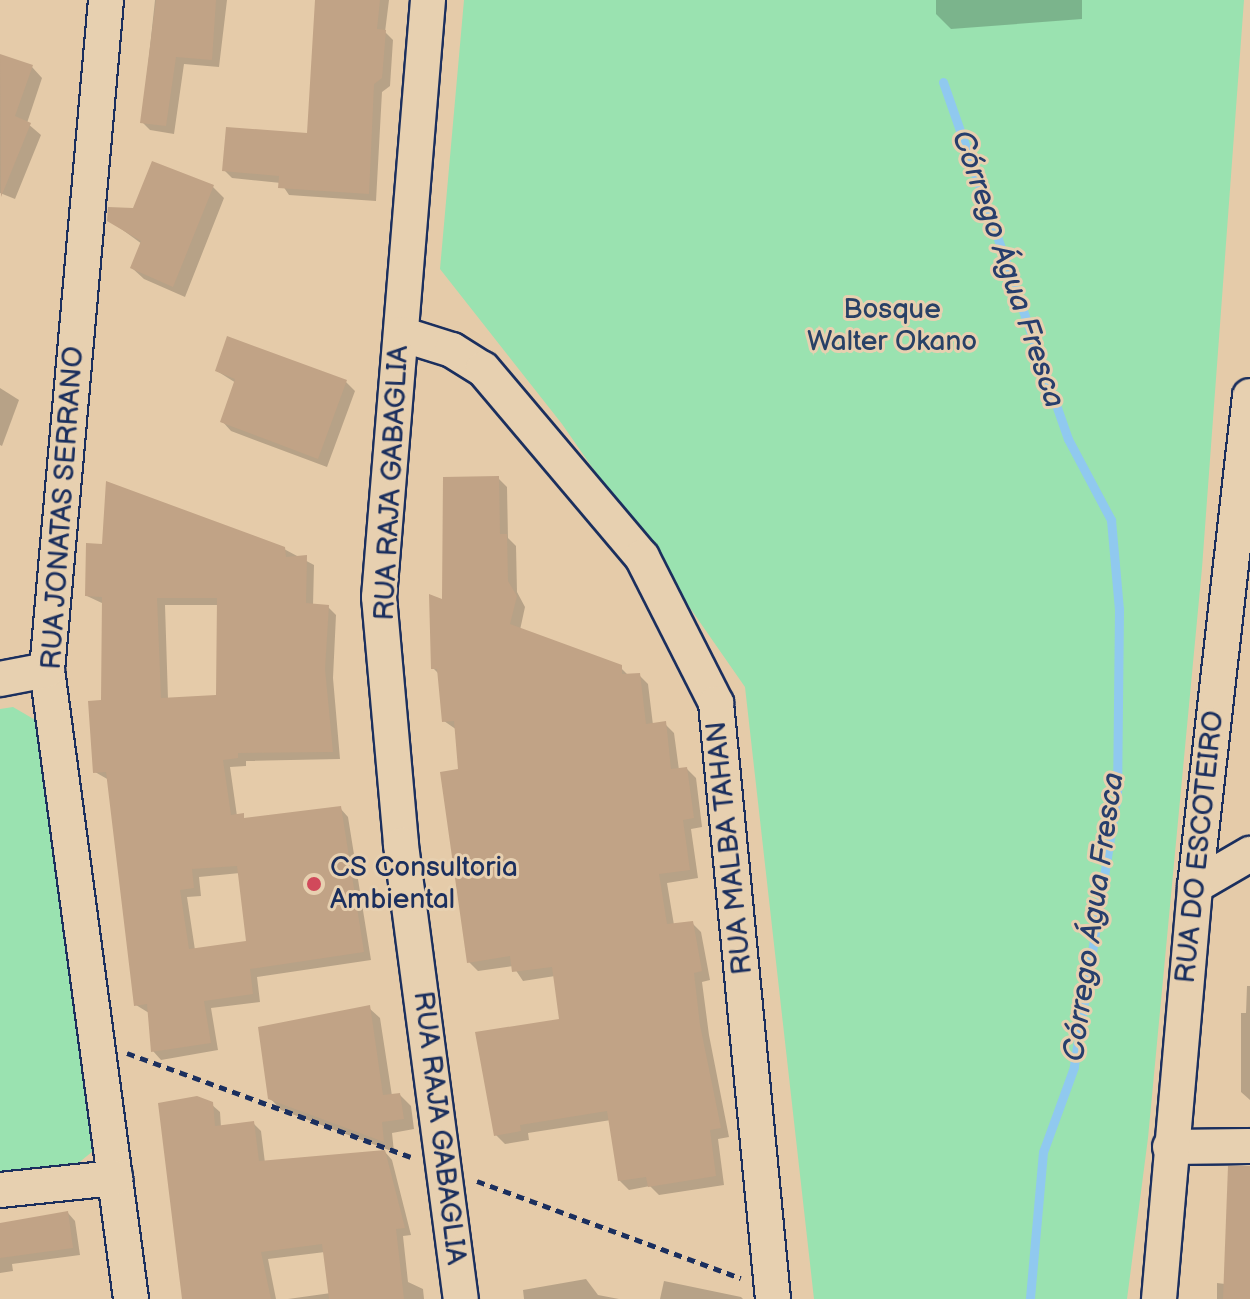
<!DOCTYPE html>
<meta charset="utf-8">
<style>
body{margin:0}
#map{position:relative;width:1250px;height:1299px;overflow:hidden;background:#e5cba9;font-family:"Balsamiq Sans",sans-serif}
div>[style]{position:absolute}
[style*='--x']{left:calc(var(--x)*1px);top:calc(var(--y)*1px);width:calc(var(--w)*1px);rotate:calc(var(--a)*1deg)}
.green>*{inset:0;background:#9ae2b0}
.shadow>*{inset:0;background:#0003}
.stream>*{height:9px;margin:-4.5px;padding:0 4.5px;transform-origin:4.5px;border-radius:4.5px;background:#90c9ef}
.building>*{inset:0;background:#c1a386}
.path>*{height:5px;margin-top:-2.5px;transform-origin:0;background:repeating-linear-gradient(90deg,#1b2f5e 0 8px,transparent 0 14px)}
.roads{filter:drop-shadow(2px 0 #1b2f5e) drop-shadow(-2px 0 #1b2f5e) drop-shadow(0 2px #1b2f5e) drop-shadow(0 -2px #1b2f5e)}
.street>*{height:34px;margin:-17px;padding:0 17px;transform-origin:17px;border-radius:17px;background:#e7d0b0}
.dots>*{width:22px;height:22px;translate:-50% -50%;box-sizing:border-box;border:4px solid #e7d0b0;border-radius:50%}
span{translate:-50% -50%;white-space:nowrap;text-align:center;line-height:1.15;-webkit-text-stroke:6px #e7d0b0;paint-order:stroke}
.park-label{font-size:28px;color:#284166}
.street-label{font-size:28px;color:#1b2f5e}
.poi-label{font-size:28px;color:#1b2f5e}
.left{translate:0 -50%;text-align:left}
.water-label{font-size:30px;color:#273e6c;font-style:italic}
</style>
<div id="map">
<div class="green">
<div style="clip-path:polygon(464px 0,1244px 0,1202px 568px,1148px 1138px,1127px 1299px,814px 1299px,745px 687px,562px 424px,440px 269px)"></div>
<div style="clip-path:polygon(13px 707px,37px 721px,49px 740px,100px 1125px,93px 1151px,76px 1165px,0 1173px,0 709px)"></div>
</div>
<div class="shadow">
<div style="clip-path:polygon(155px 0,227px 0,219px 67px,184px 64px,174px 134px,150px 130px,142px 122px)"></div>
<div style="clip-path:polygon(322px 0,389px 0,385px 32px,393px 40px,390px 86px,382px 92px,376px 201px,289px 195px,281px 183px,232px 178px,224px 170px,309px 135px)"></div>
<div style="clip-path:polygon(936px 0,1082px 0,1082px 19px,951px 29px,936px 14px)"></div>
<div style="clip-path:polygon(0 56px,32px 67px,42px 78px,27px 123px,41px 135px,15px 199px,0 193px)"></div>
<div style="clip-path:polygon(213px 187px,224px 198px,185px 297px,144px 279px,132px 268px,142px 244px,109px 220px)"></div>
<div style="clip-path:polygon(217px 371px,346px 382px,355px 391px,327px 467px,231px 431px,222px 421px,236px 383px)"></div>
<div style="clip-path:polygon(0 388px,19px 400px,2px 446px,0 445px)"></div>
<div style="clip-path:polygon(498px 478px,507px 487px,508px 538px,516px 546px,517px 592px,525px 607px,520px 630px,620px 667px,629px 676px,639px 675px,648px 684px,653px 725px,665px 724px,674px 733px,679px 770px,687px 769px,696px 778px,702px 827px,691px 829px,698px 878px,667px 883px,674px 925px,692px 923px,701px 932px,710px 980px,702px 982px,709px 1035px,729px 1137px,718px 1139px,724px 1185px,659px 1195px,650px 1186px,629px 1190px,619px 1180px,611px 1120px,528px 1133px,529px 1140px,505px 1144px,496px 1135px,562px 1021px,555px 976px,523px 981px,513px 966px,478px 971px,469px 962px,457px 730px,444px 721px,439px 674px,433px 668px,444px 602px)"></div>
<div style="clip-path:polygon(evenodd,284px 549px,314px 565px,313px 606px,328px 607px,336px 615px,333px 678px,340px 759px,246px 761px,246px 766px,230px 767px,237px 816px,248px 820px,340px 808px,348px 817px,371px 960px,257px 977px,260px 1002px,211px 1008px,218px 1050px,161px 1060px,153px 1051px,149px 1013px,136px 1005px,109px 780px,95px 772px,103px 702px,104px 604px,87px 596px,284px 549px,165px 605px,219px 605px,218px 697px,168px 699px,165px 605px,284px 549px,240px 873px,248px 943px,195px 950px,187px 897px,201px 896px,199px 877px,240px 873px)"></div>
<div style="clip-path:polygon(1247px 986px,1250px 986px,1250px 1100px,1241px 1092px,1241px 1013px,1246px 1013px)"></div>
<div style="clip-path:polygon(369px 1008px,380px 1018px,392px 1096px,400px 1095px,411px 1106px,414px 1129px,392px 1133px,394px 1152px,281px 1110px,270px 1098px)"></div>
<div style="clip-path:polygon(211px 1104px,220px 1112px,221px 1127px,253px 1123px,261px 1131px,265px 1163px,385px 1152px,392px 1160px,411px 1235px,403px 1236px,408px 1282px,423px 1289px,424px 1299px,288px 1299px,331px 1293px,325px 1252px,268px 1259px,276px 1299px,184px 1299px)"></div>
<div style="clip-path:polygon(1250px 1168px,1250px 1299px,1217px 1299px,1217px 1283px,1225px 1284px)"></div>
<div style="clip-path:polygon(68px 1213px,75px 1221px,80px 1255px,12px 1264px,13px 1271px,0 1273px,0 1225px)"></div>
<div style="clip-path:polygon(586px 1279px,598px 1295px,619px 1299px,524px 1299px,523px 1290px)"></div>
<div style="clip-path:polygon(664px 1281px,741px 1297px,743px 1299px,660px 1299px)"></div>
</div>
<div class="stream">
<div style="--x:943;--y:82;--w:378;--a:70.7"></div>
<div style="--x:1068;--y:439;--w:92;--a:62"></div>
<div style="--x:1111;--y:520;--w:89;--a:84.9"></div>
<div style="--x:1119;--y:609;--w:185;--a:90.6"></div>
<div style="--x:1117;--y:794;--w:276;--a:99"></div>
<div style="--x:1074;--y:1067;--w:90;--a:110"></div>
<div style="--x:1043;--y:1152;--w:148;--a:95.1"></div>
</div>
<div class="building">
<div style="clip-path:polygon(156px 0,216px 0,212px 60px,176px 57px,166px 126px,140px 123px)"></div>
<div style="clip-path:polygon(315px 0,380px 0,377px 29px,386px 30px,382px 78px,374px 84px,369px 194px,278px 188px,279px 176px,222px 171px,226px 127px,307px 133px)"></div>
<div style="clip-path:polygon(0 54px,33px 65px,15px 116px,31px 123px,1px 197px)"></div>
<div style="clip-path:polygon(152px 161px,214px 185px,173px 287px,130px 268px,141px 241px,107px 221px,108px 207px,133px 208px)"></div>
<div style="clip-path:polygon(227px 336px,347px 380px,318px 459px,220px 422px,235px 379px,215px 371px)"></div>
<div style="clip-path:polygon(499px 476px,500px 534px,507px 534px,508px 581px,517px 596px,510px 624px,622px 665px,622px 674px,640px 673px,646px 724px,666px 721px,671px 769px,687px 767px,694px 818px,683px 820px,690px 870px,659px 874px,667px 924px,693px 921px,702px 971px,694px 973px,700px 1025px,721px 1128px,710px 1130px,716px 1176px,648px 1187px,646px 1177px,618px 1181px,607px 1111px,520px 1125px,521px 1131px,494px 1136px,475px 1032px,559px 1019px,552px 967px,512px 972px,510px 956px,467px 963px,440px 772px,458px 769px,454px 721px,442px 722px,437px 669px,431px 669px,429px 594px,442px 599px,443px 477px)"></div>
<div style="clip-path:polygon(evenodd,106px 481px,285px 547px,286px 557px,307px 555px,306px 603px,329px 605px,325px 669px,333px 752px,238px 753px,238px 758px,223px 760px,231px 815px,244px 813px,244px 818px,341px 806px,364px 952px,250px 969px,253px 994px,204px 1001px,211px 1043px,151px 1052px,147px 1004px,134px 1006px,106px 772px,93px 773px,88px 701px,101px 700px,102px 597px,85px 596px,86px 543px,102px 544px,106px 481px,157px 598px,217px 598px,216px 695px,161px 698px,157px 598px,106px 481px,237px 866px,246px 941px,189px 949px,180px 890px,194px 888px,192px 869px,237px 866px)"></div>
<div style="clip-path:polygon(370px 1005px,383px 1095px,400px 1093px,404px 1119px,382px 1122px,384px 1142px,268px 1099px,258px 1027px)"></div>
<div style="clip-path:polygon(197px 1096px,213px 1102px,215px 1126px,254px 1121px,259px 1161px,385px 1150px,405px 1228px,396px 1229px,404px 1299px,329px 1299px,322px 1244px,261px 1252px,271px 1299px,182px 1299px,158px 1103px)"></div>
<div style="clip-path:polygon(1228px 1166px,1250px 1166px,1250px 1299px,1223px 1299px)"></div>
<div style="clip-path:polygon(68px 1211px,73px 1248px,0 1258px,0 1223px)"></div>
</div>
<div class="path">
<div style="--x:127;--y:1053;--w:302;--a:20.1"></div>
<div style="--x:477;--y:1181;--w:281;--a:20.2"></div>
</div>
<div class="roads">
<div class="street">
<div style="--x:106;--y:0;--w:673;--a:95.03"></div>
<div style="--x:47;--y:670;--w:635;--a:82.39"></div>
<div style="--x:428;--y:0;--w:599;--a:94.69"></div>
<div style="--x:379;--y:597;--w:249;--a:84.9"></div>
<div style="--x:401;--y:845;--w:458;--a:82.5"></div>
<div style="--x:401;--y:334;--w:53;--a:17.4"></div>
<div style="--x:452;--y:350;--w:36;--a:32"></div>
<div style="--x:483;--y:369;--w:246;--a:49.8"></div>
<div style="--x:642;--y:557;--w:164;--a:63.1"></div>
<div style="--x:716;--y:703;--w:599;--a:84.54"></div>
<div style="--x:0;--y:679;--w:48;--a:-10.8"></div>
<div style="--x:1195;--y:886;--w:64;--a:-30.2"></div>
<div style="--x:1170;--y:1147;--w:80;--a:-0.7"></div>
<div style="--x:0;--y:1190;--w:116;--a:-6"></div>
<div style="--x:1159;--y:1299;--w:415;--a:-85"></div>
<div style="--x:1195;--y:886;--w:493;--a:-83.6"></div>
</div>
</div>
<div class="dots">
<div style="left:314px;top:884px;background:#d1495b"></div>
</div>
<div class="park-label">
<span style="left:892px;top:326px">Bosque<br>Walter Okano</span>
</div>
<div class="street-label">
<span style="left:392px;top:483px;rotate:-87deg">RUA RAJA GABAGLIA</span>
<span style="left:63px;top:508px;rotate:-86deg">RUA JONATAS SERRANO</span>
<span style="left:1200px;top:847px;rotate:-84deg">RUA DO ESCOTEIRO</span>
<span style="left:730px;top:848px;rotate:-96deg">RUA MALBA TAHAN</span>
<span style="left:439px;top:1128px;rotate:83deg">RUA RAJA GABAGLIA</span>
</div>
<div class="poi-label">
<span class="left" style="left:330px;top:884px">CS Consultoria<br>Ambiental</span>
</div>
<div class="water-label">
<span style="left:1008px;top:269px;rotate:71deg">Córrego Água Fresca</span>
<span style="left:1094px;top:917px;rotate:-82deg">Córrego Água Fresca</span>
</div>
</div>
